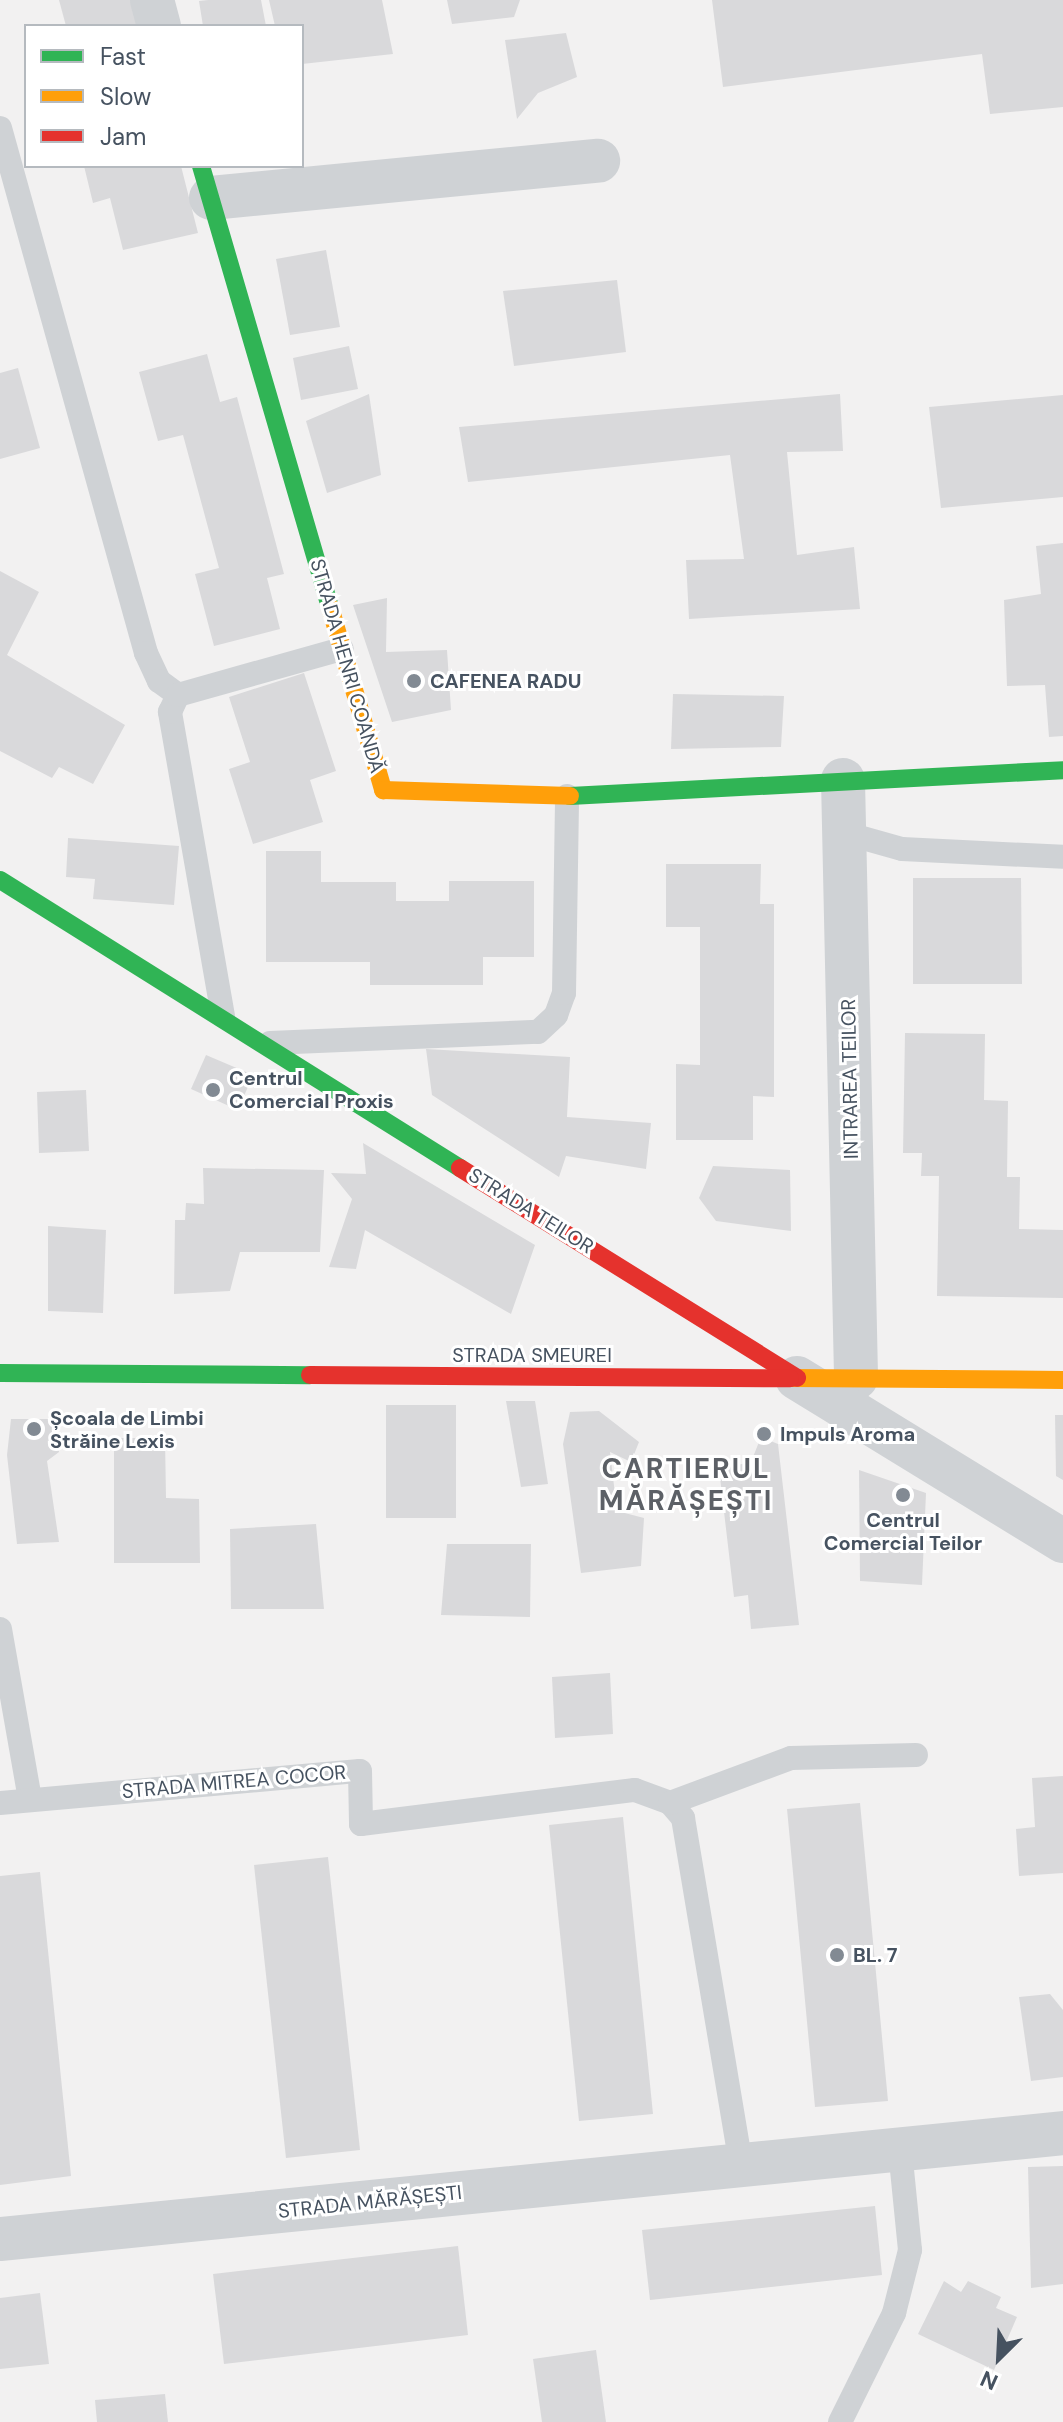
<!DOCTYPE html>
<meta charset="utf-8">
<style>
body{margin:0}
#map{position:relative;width:1063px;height:2422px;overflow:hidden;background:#f2f1f1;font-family:"DM Sans",sans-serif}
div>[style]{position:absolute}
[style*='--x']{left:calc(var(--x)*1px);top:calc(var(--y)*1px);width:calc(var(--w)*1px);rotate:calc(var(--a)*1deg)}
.building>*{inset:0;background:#d9d9db}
.lane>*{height:24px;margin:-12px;padding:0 12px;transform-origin:12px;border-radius:12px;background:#cfd2d5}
.street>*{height:44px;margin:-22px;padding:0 22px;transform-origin:22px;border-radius:22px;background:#cfd2d5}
.fast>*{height:18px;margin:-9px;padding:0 9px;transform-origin:9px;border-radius:9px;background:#30b455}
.slow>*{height:18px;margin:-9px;padding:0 9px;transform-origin:9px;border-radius:9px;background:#ff9f0a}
.jam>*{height:18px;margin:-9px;padding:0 9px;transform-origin:9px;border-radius:9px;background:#e5322d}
.dots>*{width:22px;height:22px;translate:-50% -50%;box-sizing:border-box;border:4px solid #fff;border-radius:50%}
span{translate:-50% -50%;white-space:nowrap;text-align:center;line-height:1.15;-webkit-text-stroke:6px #fff;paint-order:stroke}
.street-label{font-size:20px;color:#465260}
.poi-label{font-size:20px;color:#465260;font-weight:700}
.left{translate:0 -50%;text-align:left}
.district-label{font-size:28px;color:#5c6066;font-weight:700;letter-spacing:2px}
.legend{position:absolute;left:24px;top:24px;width:280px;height:144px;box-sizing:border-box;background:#fff;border:2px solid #b5babf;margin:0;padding:10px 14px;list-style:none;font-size:24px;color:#465260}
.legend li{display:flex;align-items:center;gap:16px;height:40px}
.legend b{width:40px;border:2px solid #b5babf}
.north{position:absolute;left:959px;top:2318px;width:80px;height:80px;-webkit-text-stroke:6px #fff;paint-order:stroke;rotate:204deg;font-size:22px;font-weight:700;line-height:32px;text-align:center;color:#465260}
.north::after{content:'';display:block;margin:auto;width:28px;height:36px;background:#465260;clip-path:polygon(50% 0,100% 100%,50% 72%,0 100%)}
</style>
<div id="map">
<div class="building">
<div style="clip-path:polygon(59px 0,139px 0,145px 26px,66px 26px)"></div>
<div style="clip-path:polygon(208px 0,261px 0,266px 26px,203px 26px,199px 1px)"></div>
<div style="clip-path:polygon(269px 0,382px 0,393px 54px,302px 64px,302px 26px,275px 26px)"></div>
<div style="clip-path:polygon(447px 0,520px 0,514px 17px,452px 24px)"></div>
<div style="clip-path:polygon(712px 0,1063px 0,1063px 107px,990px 114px,982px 54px,723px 87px)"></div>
<div style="clip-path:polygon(566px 33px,577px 77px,538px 93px,517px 119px,505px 40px)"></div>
<div style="clip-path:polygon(84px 166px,181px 166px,198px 233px,123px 250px,110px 198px,93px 203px)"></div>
<div style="clip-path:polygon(326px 250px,340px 327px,290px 335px,276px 259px)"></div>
<div style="clip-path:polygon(617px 280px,626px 352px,514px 366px,503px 291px)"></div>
<div style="clip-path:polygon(349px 346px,358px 389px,301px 400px,293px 358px)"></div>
<div style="clip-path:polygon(207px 354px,220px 402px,237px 397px,284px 574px,267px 578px,280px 629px,214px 646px,195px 574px,219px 568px,183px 435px,158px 441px,139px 372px)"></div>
<div style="clip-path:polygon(18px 368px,40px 448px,0 459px,0 373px)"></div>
<div style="clip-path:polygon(369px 394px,381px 475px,327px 493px,306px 421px)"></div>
<div style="clip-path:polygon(840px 394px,843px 451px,787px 452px,797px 555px,854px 547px,860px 609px,689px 619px,686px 560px,744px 559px,730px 455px,468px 482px,459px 427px)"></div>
<div style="clip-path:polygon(1063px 395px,1063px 497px,941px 508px,929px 407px)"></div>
<div style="clip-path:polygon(1063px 543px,1063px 736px,1049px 737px,1045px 685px,1007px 686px,1004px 600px,1041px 594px,1036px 546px)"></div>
<div style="clip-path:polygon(0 571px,39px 592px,7px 655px,125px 725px,93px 784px,59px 767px,52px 778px,0 751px)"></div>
<div style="clip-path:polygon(387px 598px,386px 652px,447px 650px,451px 710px,392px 722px,353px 605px)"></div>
<div style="clip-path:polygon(304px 673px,336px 771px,310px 780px,323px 822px,253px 844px,229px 769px,250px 762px,229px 697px)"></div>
<div style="clip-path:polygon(673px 694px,784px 696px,781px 747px,671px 749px)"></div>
<div style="clip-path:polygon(68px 838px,179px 846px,174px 905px,93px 899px,95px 879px,66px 877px)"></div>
<div style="clip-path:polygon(266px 851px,321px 851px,321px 882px,396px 882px,396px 901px,449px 901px,449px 881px,534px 881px,534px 957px,483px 957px,483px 985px,370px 985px,370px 962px,266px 962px)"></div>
<div style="clip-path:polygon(666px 864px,761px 864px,760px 904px,774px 904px,774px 1097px,753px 1096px,753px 1140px,676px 1140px,676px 1064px,700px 1065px,700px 927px,666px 927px)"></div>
<div style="clip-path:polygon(913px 878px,1021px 878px,1022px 984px,913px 984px)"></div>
<div style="clip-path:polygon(905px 1033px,985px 1034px,984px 1100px,1008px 1101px,1007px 1177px,1020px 1177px,1019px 1229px,1063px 1230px,1063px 1298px,937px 1296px,939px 1176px,921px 1176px,922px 1153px,903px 1153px)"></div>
<div style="clip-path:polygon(426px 1049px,570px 1057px,567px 1117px,651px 1123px,646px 1169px,566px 1156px,559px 1177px,432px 1095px)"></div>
<div style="clip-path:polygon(206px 1055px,253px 1075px,238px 1110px,191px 1089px)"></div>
<div style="clip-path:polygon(86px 1090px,89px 1151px,39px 1153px,37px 1092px)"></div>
<div style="clip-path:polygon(363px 1143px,535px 1245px,511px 1314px,365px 1230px,356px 1269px,329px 1267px,352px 1199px,331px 1173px,366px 1174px)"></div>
<div style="clip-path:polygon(713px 1166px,790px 1170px,791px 1231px,716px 1221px,699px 1198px)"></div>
<div style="clip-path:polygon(203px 1168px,324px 1170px,320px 1252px,240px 1252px,230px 1291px,174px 1294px,175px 1220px,185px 1220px,186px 1203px,204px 1204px)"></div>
<div style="clip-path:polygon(48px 1226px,106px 1230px,103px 1313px,48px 1311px)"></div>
<div style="clip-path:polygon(506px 1401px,535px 1401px,548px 1484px,521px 1487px)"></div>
<div style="clip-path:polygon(386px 1405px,456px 1405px,456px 1518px,386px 1518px)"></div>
<div style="clip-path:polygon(599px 1411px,639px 1442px,631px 1462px,610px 1452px,617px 1511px,644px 1518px,641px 1566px,581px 1573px,563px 1444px,570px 1412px)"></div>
<div style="clip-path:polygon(1055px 1415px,1063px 1415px,1063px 1480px,1056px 1476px)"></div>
<div style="clip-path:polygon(11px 1419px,57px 1419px,59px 1452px,47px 1461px,59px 1542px,17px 1544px,7px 1455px)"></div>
<div style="clip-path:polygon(761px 1437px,778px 1444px,799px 1625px,751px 1629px,748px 1595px,734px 1597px,719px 1469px,751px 1462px)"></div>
<div style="clip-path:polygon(114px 1438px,165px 1438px,166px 1498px,199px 1499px,200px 1563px,114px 1563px)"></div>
<div style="clip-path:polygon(859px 1470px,926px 1493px,922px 1585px,860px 1581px)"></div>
<div style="clip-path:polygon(316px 1524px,324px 1609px,231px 1609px,230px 1529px)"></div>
<div style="clip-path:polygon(447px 1544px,531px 1544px,530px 1617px,441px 1615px)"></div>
<div style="clip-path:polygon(610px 1673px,613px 1734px,555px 1738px,552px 1677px)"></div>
<div style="clip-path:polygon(1063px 1776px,1063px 1873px,1019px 1876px,1016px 1829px,1035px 1827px,1032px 1778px)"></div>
<div style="clip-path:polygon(860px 1803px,888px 2101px,815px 2107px,787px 1809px)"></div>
<div style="clip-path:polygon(623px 1817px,653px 2114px,579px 2121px,549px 1825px)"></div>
<div style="clip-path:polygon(328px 1857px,360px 2150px,286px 2158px,254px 1865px)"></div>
<div style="clip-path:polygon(40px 1872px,71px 2176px,0 2185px,0 1876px)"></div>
<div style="clip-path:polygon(1050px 1994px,1063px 2010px,1063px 2077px,1031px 2081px,1019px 1997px)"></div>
<div style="clip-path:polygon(1063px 2166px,1063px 2284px,1031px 2288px,1028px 2167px)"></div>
<div style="clip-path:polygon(875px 2206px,882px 2275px,650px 2300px,642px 2230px)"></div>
<div style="clip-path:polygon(458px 2246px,468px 2335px,224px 2364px,213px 2274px)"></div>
<div style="clip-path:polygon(944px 2281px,961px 2292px,968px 2281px,1001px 2297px,996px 2308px,1017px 2317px,994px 2370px,918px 2334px)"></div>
<div style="clip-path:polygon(40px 2293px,49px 2364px,0 2369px,0 2298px)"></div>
<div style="clip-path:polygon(596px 2350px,606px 2422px,542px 2422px,533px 2359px)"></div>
<div style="clip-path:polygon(165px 2394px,168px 2422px,97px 2422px,95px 2400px)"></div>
</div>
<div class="lane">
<div style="--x:0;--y:128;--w:545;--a:74.46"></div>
<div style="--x:146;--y:653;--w:31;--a:65"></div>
<div style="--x:159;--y:681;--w:24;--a:36"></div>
<div style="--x:845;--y:833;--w:59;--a:15.7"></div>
<div style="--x:902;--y:849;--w:161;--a:2.8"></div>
<div style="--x:223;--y:1016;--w:309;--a:-99.9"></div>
<div style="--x:170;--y:712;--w:19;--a:-65"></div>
<div style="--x:178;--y:695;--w:170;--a:-15.7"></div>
<div style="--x:270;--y:1043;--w:268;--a:-2.4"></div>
<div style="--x:538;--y:1032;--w:25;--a:-43"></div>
<div style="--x:556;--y:1015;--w:23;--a:-70"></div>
<div style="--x:564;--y:993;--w:197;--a:-89.1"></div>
<div style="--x:0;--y:1629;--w:173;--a:80"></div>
<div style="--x:0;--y:1803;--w:361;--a:-5.1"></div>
<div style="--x:360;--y:1771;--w:53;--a:88.9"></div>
<div style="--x:361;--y:1824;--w:276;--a:-7.1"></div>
<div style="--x:635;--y:1790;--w:37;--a:20"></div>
<div style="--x:670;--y:1803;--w:20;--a:49"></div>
<div style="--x:683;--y:1818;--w:353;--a:80.5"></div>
<div style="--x:670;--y:1803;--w:129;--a:-20.4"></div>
<div style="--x:791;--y:1758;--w:125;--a:-1.4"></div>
<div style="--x:840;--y:2422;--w:122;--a:-63.6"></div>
<div style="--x:894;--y:2313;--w:65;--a:-75.7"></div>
<div style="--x:910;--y:2250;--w:101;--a:-95.7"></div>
</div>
<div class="street">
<div style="--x:152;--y:0;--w:27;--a:75"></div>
<div style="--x:211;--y:198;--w:389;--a:-5.5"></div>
<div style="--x:843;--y:780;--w:598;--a:88.75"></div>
<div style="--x:797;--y:1378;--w:312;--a:31.5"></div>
<div style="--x:0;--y:2239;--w:1068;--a:-5.69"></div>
</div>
<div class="fast">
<div style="--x:201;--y:166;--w:459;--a:73.7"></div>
<div style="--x:570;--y:796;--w:494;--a:-3"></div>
<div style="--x:0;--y:880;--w:543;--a:32.05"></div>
<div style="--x:0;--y:1373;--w:310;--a:0.4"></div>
</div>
<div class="slow">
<div style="--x:330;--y:607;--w:191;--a:73.8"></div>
<div style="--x:383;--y:790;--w:187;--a:1.8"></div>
<div style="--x:790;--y:1378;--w:273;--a:0.4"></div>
</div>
<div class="jam">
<div style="--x:460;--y:1168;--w:397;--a:31.9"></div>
<div style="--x:310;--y:1375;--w:480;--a:0.4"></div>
</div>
<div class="dots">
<div style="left:414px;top:681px;background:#828a93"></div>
<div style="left:213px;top:1090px;background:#828a93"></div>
<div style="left:34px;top:1429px;background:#828a93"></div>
<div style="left:764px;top:1434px;background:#828a93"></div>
<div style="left:903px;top:1495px;background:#828a93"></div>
<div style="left:837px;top:1955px;background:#828a93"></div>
</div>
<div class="street-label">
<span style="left:347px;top:666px;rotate:74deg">STRADA HENRI COANDĂ</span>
<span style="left:850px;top:1079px;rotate:-91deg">INTRAREA TEILOR</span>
<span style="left:531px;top:1211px;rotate:32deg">STRADA TEILOR</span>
<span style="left:532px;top:1355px">STRADA SMEUREI</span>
<span style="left:234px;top:1782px;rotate:-5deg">STRADA MITREA COCOR</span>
<span style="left:370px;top:2202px;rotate:-6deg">STRADA MĂRĂȘEȘTI</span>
</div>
<div class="poi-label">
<span class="left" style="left:430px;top:681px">CAFENEA RADU</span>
<span class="left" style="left:229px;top:1090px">Centrul<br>Comercial Proxis</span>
<span class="left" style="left:50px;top:1430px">Școala de Limbi<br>Străine Lexis</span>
<span class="left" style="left:780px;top:1434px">Impuls Aroma</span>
<span style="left:903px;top:1532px">Centrul<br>Comercial Teilor</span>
<span class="left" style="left:853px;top:1955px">BL. 7</span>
</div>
<div class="district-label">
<span style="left:686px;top:1485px">CARTIERUL<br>MĂRĂȘEȘTI</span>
</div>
<ul class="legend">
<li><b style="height:10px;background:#30b455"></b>Fast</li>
<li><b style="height:10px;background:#ff9f0a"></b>Slow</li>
<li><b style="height:10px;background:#e5322d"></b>Jam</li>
</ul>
<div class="north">N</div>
</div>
